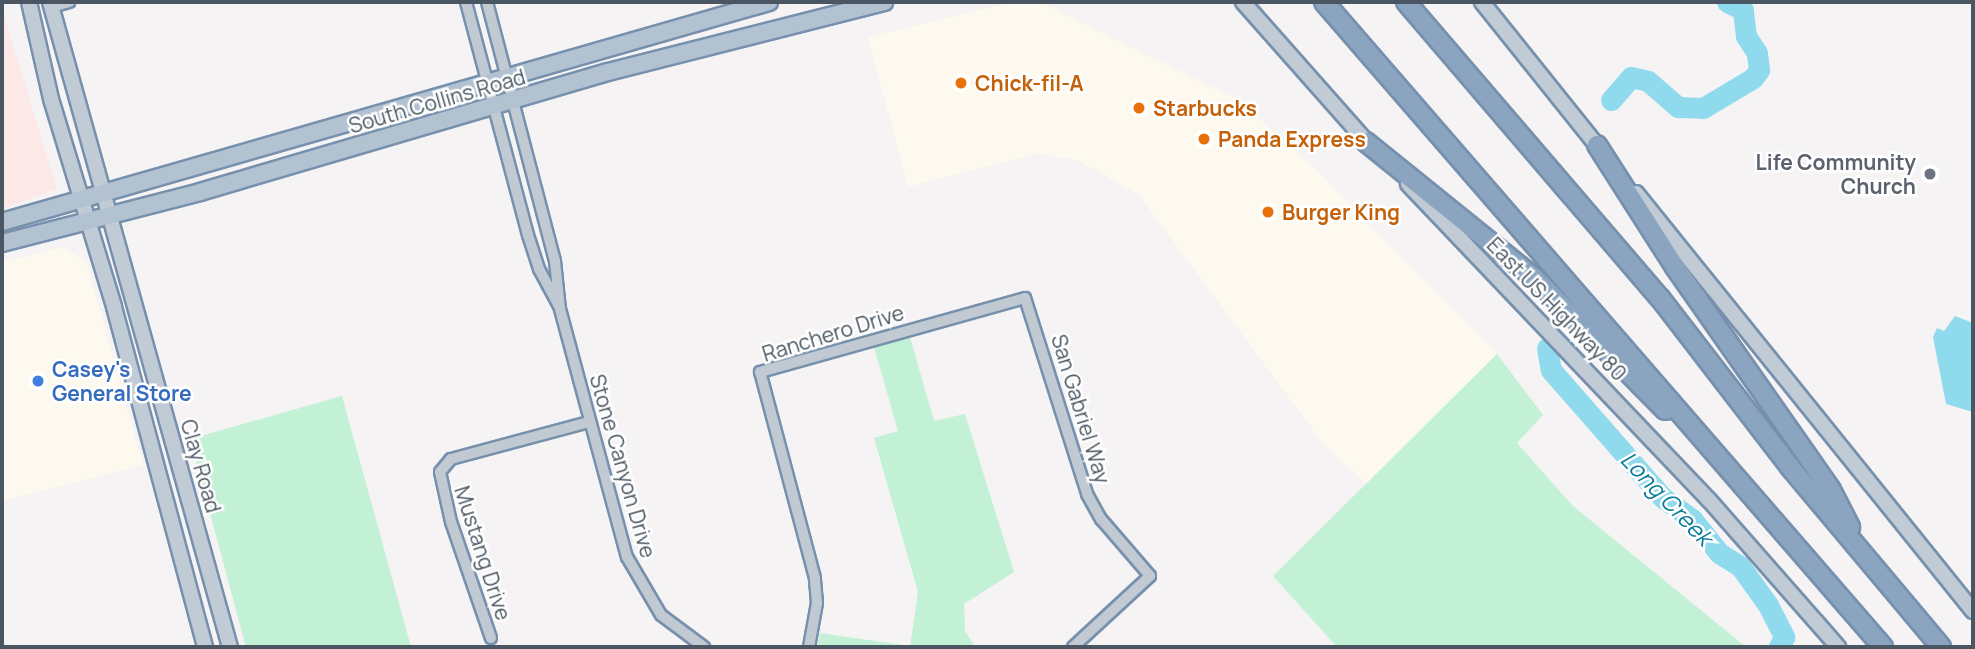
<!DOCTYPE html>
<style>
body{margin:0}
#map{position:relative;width:1975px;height:649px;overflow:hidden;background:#f5f3f3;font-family:Manrope,sans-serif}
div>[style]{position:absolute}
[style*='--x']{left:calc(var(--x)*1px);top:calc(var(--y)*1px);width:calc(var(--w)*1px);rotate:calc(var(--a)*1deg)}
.commercial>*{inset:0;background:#fdf9ef}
.medical>*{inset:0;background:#fce8e6}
.green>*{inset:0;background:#c3f1d5}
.water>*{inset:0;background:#90daee}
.river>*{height:21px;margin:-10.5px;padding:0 10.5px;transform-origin:10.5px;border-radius:10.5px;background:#90daee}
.roads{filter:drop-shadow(2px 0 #7690ad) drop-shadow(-2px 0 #7690ad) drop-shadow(0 2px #7690ad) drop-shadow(0 -2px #7690ad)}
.street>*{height:10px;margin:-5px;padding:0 5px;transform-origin:5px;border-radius:5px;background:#c1cad2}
.secondary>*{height:14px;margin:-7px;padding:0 7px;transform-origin:7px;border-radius:7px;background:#c1cbd6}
.primary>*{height:16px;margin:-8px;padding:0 8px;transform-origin:8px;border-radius:8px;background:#b3c2d1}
.highway>*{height:18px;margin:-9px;padding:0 9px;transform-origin:9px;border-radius:9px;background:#8ba5c1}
.dots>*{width:19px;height:19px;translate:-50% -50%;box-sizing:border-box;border:4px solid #fff;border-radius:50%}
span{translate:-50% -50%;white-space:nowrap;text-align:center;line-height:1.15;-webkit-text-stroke:5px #fff;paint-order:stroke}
.food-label{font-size:21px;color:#c56008;font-weight:700}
.left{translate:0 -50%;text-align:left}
.street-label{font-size:21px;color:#4a5661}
.worship-label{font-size:21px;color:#5b616d;font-weight:700}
.right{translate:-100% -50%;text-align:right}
.shop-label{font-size:21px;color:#366cbe;font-weight:700}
.water-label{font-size:23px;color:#0c7c9b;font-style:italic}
.frame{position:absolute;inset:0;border:4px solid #4a5661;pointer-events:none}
</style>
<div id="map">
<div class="commercial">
<div style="clip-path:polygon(1013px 2px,1041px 2px,1238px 100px,1310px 164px,1497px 354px,1367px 485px,1322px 442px,1138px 194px,1079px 161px,1039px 153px,908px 187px,868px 37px)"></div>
<div style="clip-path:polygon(62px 247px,86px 261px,143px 465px,2px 501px,2px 263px)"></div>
</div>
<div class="medical">
<div style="clip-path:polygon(2px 9px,57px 189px,2px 209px)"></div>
</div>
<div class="green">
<div style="clip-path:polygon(910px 337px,934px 421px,965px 414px,1014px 572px,964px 604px,965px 631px,975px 647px,817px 647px,820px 633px,910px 646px,918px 592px,874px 438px,898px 431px,874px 347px)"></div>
<div style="clip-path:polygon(1497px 354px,1543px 415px,1517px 443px,1573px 506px,1746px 647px,1337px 647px,1273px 576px)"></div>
<div style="clip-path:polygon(342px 396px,411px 647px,246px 647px,190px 439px)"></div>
</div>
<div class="water">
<div style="clip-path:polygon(1955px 316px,1973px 323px,1973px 412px,1946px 404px,1933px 337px,1937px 328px,1944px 331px)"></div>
</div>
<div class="river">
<div style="--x:1611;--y:100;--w:30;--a:-49"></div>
<div style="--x:1631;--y:77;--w:17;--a:13"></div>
<div style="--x:1648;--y:81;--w:40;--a:41"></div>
<div style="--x:1678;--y:107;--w:25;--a:2"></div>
<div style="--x:1703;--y:108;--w:58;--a:-31"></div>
<div style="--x:1753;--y:78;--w:10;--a:-53"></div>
<div style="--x:1759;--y:70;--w:17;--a:-97"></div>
<div style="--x:1757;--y:53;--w:20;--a:-123"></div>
<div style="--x:1746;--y:36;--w:26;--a:-97"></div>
<div style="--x:1743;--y:10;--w:18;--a:-153"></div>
<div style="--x:1547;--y:348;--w:22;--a:80"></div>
<div style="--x:1551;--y:370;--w:170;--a:48.8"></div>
<div style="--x:1663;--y:498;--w:36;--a:36"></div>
<div style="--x:1692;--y:519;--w:43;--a:51.5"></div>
<div style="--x:1719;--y:553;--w:25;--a:32"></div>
<div style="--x:1740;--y:566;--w:48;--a:54.3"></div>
<div style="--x:1768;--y:605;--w:36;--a:63"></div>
<div style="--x:1784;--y:637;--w:11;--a:117"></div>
</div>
<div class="roads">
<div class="street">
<div style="--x:466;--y:2;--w:241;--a:75.1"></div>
<div style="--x:528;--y:235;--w:36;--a:72"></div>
<div style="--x:539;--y:269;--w:44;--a:61.7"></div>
<div style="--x:487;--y:2;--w:268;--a:75.3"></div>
<div style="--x:555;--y:261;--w:48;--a:84.1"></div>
<div style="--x:560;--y:309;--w:257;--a:74.9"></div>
<div style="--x:627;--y:557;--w:67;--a:59.6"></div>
<div style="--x:661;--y:615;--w:54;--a:36.7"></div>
<div style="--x:52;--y:7;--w:18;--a:-16"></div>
<div style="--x:491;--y:638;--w:123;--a:-109"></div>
<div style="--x:451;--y:522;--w:51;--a:-102.4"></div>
<div style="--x:440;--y:472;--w:17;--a:-50"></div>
<div style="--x:451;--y:459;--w:143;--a:-15"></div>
<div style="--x:809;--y:647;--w:45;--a:-79.7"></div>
<div style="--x:817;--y:603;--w:25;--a:-95"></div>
<div style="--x:815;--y:578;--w:213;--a:-104.9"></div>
<div style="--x:760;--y:372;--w:275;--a:-15.6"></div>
<div style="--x:1025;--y:298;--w:206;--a:72.4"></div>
<div style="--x:1087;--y:494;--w:29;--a:61"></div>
<div style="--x:1101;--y:519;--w:75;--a:49.3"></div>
<div style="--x:1150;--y:576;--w:105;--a:137.3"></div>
</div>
<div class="secondary">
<div style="--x:29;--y:2;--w:99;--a:77.2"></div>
<div style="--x:51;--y:99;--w:217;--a:73.1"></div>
<div style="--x:114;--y:307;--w:352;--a:75"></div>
<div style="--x:50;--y:2;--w:670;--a:74.41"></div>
<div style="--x:1243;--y:2;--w:198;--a:48.5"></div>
<div style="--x:1482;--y:2;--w:193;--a:51.3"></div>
<div style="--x:1408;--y:184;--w:436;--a:46.4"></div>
<div style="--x:1709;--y:500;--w:196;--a:48.7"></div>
<div style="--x:1636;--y:193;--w:537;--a:51.12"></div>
</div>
<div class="primary">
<div style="--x:2;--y:222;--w:798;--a:-16"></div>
<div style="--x:2;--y:243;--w:204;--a:-14.4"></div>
<div style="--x:200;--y:192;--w:425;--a:-16.4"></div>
<div style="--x:608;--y:72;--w:285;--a:-14.2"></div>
</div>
<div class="highway">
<div style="--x:1324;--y:2;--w:854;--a:49.09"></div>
<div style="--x:1406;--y:2;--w:390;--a:49.4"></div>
<div style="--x:1660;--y:298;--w:213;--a:52.4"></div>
<div style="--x:1790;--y:467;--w:235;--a:50"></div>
<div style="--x:1366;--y:142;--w:218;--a:38.9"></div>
<div style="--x:1536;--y:279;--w:184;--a:45.4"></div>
<div style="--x:1597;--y:145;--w:145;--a:57.4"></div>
<div style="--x:1675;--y:267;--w:272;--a:55"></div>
<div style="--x:1831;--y:490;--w:42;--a:62.8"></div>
</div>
</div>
<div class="dots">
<div style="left:961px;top:83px;background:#e8710a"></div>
<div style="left:1139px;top:108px;background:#e8710a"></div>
<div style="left:1204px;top:139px;background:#e8710a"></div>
<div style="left:1930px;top:174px;background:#6b7280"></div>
<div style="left:1268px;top:212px;background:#e8710a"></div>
<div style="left:38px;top:381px;background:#3f7fe0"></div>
</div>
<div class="food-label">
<span class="left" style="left:975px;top:83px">Chick-fil-A</span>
<span class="left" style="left:1153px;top:108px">Starbucks</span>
<span class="left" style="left:1218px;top:139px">Panda Express</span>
<span class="left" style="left:1282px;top:212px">Burger King</span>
</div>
<div class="street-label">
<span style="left:437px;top:101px;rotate:-16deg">South Collins Road</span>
<span style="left:1557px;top:309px;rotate:46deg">East US Highway 80</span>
<span style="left:833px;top:333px;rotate:-17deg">Ranchero Drive</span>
<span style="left:1081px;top:409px;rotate:73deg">San Gabriel Way</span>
<span style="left:201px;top:466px;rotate:74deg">Clay Road</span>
<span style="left:623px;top:466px;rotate:74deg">Stone Canyon Drive</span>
<span style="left:483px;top:553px;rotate:72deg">Mustang Drive</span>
</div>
<div class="worship-label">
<span class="right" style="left:1916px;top:174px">Life Community<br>Church</span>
</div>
<div class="shop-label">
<span class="left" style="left:52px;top:381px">Casey's<br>General Store</span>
</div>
<div class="water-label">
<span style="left:1667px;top:498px;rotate:46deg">Long Creek</span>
</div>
<div class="frame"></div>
</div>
